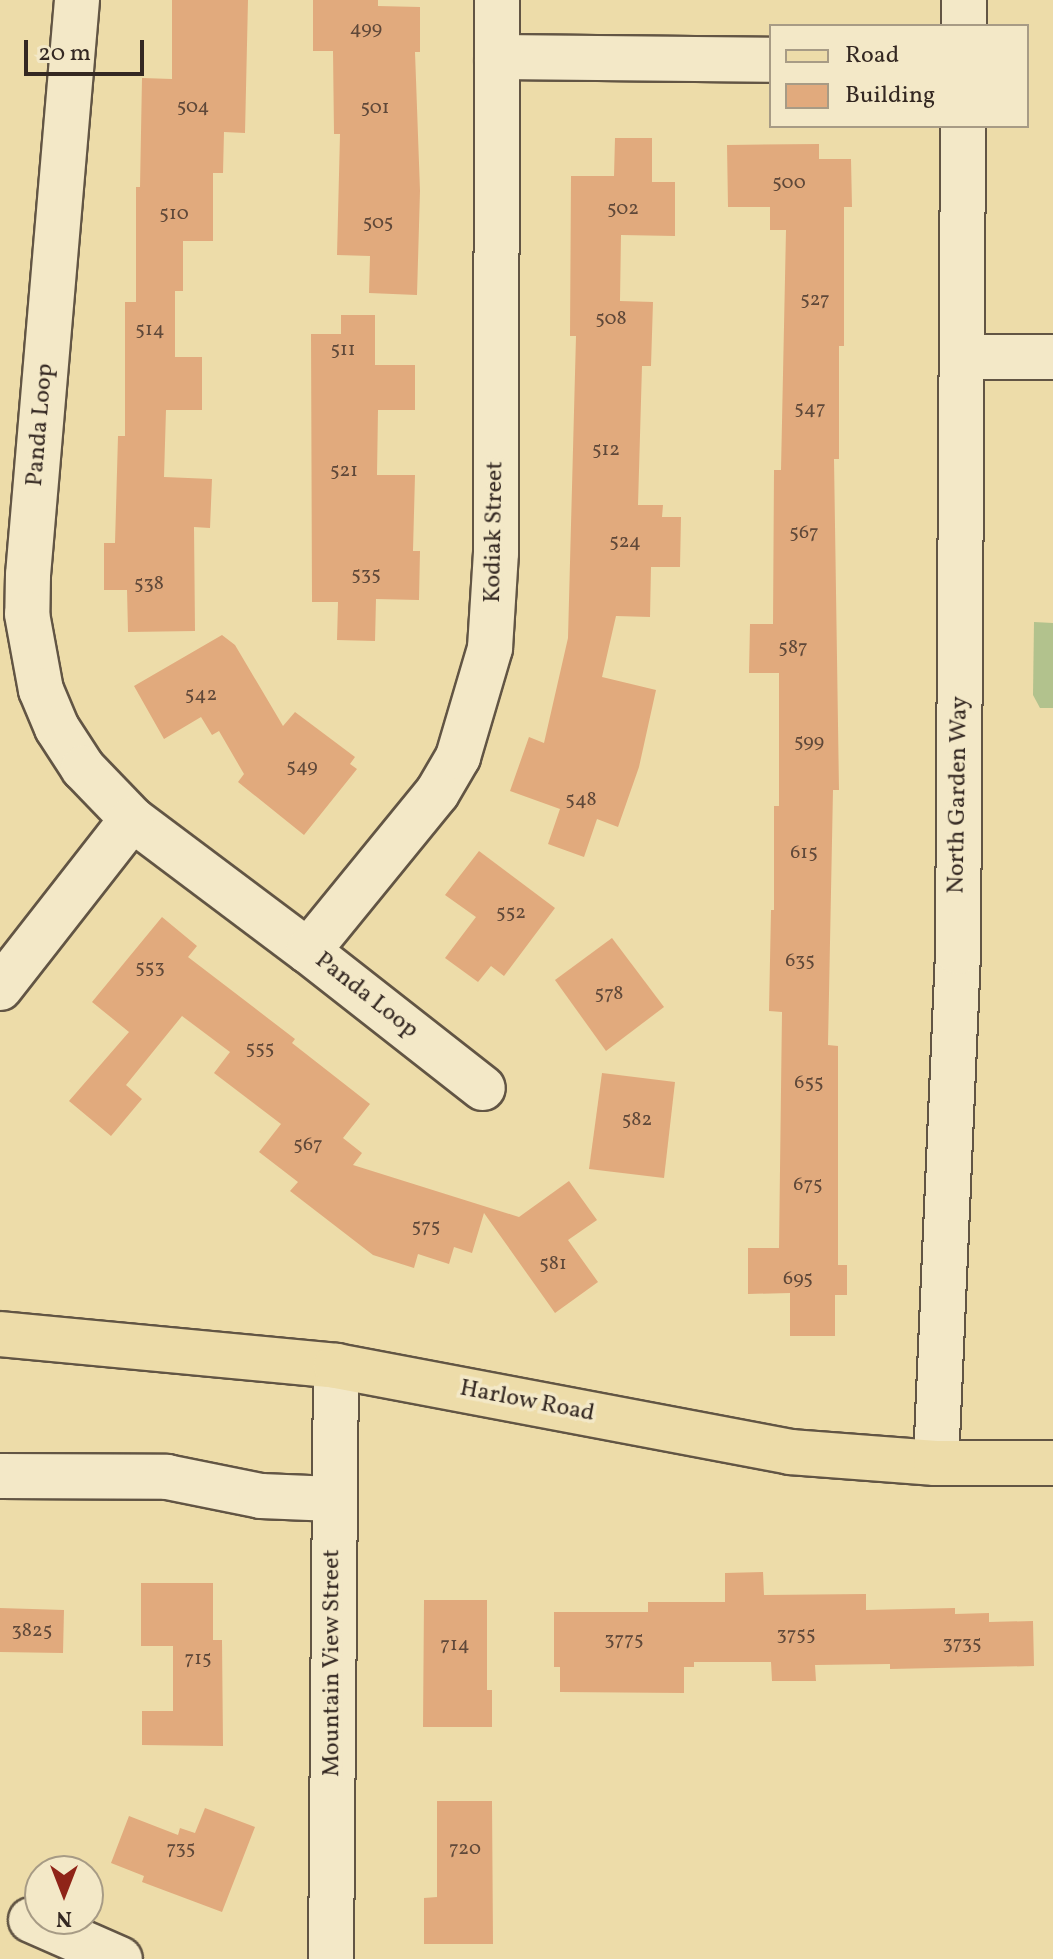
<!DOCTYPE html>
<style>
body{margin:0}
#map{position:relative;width:1053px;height:1959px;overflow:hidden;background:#eddca9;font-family:Vollkorn,serif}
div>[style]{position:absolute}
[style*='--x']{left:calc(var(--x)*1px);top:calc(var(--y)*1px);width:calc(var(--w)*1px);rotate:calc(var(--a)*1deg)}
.green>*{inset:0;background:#b2c28d}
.building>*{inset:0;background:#e1aa7d}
.roads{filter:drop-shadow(2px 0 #625544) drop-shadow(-2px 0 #625544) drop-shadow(0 2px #625544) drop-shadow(0 -2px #625544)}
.minor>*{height:44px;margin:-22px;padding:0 22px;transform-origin:22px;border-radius:22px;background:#f3e8c7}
.major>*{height:44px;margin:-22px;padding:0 22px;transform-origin:22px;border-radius:22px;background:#eddca9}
span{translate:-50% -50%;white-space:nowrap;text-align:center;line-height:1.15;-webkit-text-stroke:7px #f3e8c7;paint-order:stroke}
.number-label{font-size:20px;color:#5f4839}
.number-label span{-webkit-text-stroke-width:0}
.street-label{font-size:24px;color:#342822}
.legend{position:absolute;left:769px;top:24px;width:260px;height:104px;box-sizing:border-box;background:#f3e8c7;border:2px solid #a79b85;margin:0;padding:10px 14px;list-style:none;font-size:24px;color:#342822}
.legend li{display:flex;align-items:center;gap:16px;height:40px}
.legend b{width:40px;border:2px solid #a79b85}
.north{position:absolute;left:24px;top:1855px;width:80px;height:80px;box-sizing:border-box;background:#f3e8c7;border:2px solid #a79b85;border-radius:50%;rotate:180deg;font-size:22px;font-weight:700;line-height:32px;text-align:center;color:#342822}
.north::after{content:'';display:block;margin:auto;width:28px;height:36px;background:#8f2418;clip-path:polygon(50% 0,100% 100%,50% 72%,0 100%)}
.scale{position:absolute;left:24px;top:40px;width:120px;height:36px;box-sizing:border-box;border:4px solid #342822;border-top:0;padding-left:10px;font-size:24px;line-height:28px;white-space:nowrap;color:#342822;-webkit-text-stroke:6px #f3e8c7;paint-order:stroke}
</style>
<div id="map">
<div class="green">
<div style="clip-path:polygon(1034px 622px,1053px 623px,1053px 708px,1040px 708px,1033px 695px)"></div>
</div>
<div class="building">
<div style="clip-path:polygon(172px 0,248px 0,245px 133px,224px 132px,223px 173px,213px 173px,213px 241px,183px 241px,183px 291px,175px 291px,175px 357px,202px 357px,202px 410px,166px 410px,164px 477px,212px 479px,210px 528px,194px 527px,195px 631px,128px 632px,127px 590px,104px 590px,104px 543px,115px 543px,118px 436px,125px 436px,125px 302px,136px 302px,136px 187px,140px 187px,142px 78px,172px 79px)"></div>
<div style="clip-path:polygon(313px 0,378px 0,378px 6px,420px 7px,420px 52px,415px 52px,420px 191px,417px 295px,369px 293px,370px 256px,337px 255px,340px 134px,334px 134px,333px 51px,313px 51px)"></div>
<div style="clip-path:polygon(615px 138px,652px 138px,652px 182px,675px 182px,675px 236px,621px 235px,620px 301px,653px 302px,651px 366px,642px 366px,638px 505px,663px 505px,662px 517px,681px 517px,680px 567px,651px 567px,650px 617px,616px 616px,602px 677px,656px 690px,639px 767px,618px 827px,597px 819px,584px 857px,548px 844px,560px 809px,510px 791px,529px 737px,544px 743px,568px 638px,576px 336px,570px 336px,571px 176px,614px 176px)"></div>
<div style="clip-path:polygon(819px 144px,819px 159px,851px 159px,852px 207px,844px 207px,844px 346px,839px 346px,839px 459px,834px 459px,839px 790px,833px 790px,828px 1045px,838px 1046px,838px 1265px,847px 1265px,847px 1295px,835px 1295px,835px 1336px,790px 1336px,790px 1293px,748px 1294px,748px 1248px,779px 1248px,782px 1012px,769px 1011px,771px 910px,774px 910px,774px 806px,779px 806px,779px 673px,749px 673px,750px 624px,773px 624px,774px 470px,781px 470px,786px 230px,770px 230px,770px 207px,728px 207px,727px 145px)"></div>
<div style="clip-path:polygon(341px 315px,375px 315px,375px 365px,415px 365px,415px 410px,378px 410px,377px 475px,415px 475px,413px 551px,420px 551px,419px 600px,376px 599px,375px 641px,337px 640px,338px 602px,312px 602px,311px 334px,341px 334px)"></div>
<div style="clip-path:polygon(222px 635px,235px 645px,283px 726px,295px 712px,355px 757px,350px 764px,357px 769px,304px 835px,238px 782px,244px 774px,219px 731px,212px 735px,201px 717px,164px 739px,134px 686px)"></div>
<div style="clip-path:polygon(479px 851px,555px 908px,504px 976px,491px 966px,478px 982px,445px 958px,476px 917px,445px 895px)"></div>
<div style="clip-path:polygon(162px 917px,197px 946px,188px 957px,295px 1039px,292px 1043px,370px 1104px,343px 1138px,362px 1153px,353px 1165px,519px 1217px,569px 1181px,597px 1220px,568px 1240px,598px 1282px,555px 1313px,484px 1213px,472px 1253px,454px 1247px,449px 1264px,418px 1254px,414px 1268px,373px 1255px,290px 1191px,298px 1182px,259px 1152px,281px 1124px,214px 1073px,230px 1052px,182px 1016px,126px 1085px,142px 1099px,111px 1136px,69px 1101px,129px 1032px,92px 1002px)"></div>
<div style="clip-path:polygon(612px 938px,664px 1007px,606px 1051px,555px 980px)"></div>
<div style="clip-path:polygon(602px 1073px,675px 1082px,664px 1178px,589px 1169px)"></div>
<div style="clip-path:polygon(763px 1572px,764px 1595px,866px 1594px,866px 1610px,955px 1608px,955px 1614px,989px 1613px,989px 1622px,1033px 1621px,1034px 1666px,890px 1669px,890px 1664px,815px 1665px,816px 1681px,772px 1681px,771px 1662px,694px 1662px,694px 1667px,684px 1667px,684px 1693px,560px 1692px,560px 1667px,554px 1667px,554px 1612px,648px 1612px,648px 1602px,725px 1602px,725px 1573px)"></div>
<div style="clip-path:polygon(141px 1583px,213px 1583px,213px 1640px,222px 1640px,223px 1746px,142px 1745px,142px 1711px,173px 1711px,173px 1646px,141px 1646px)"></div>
<div style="clip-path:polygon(424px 1600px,487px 1600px,487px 1690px,492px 1690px,492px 1727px,423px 1727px)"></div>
<div style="clip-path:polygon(0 1608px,64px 1610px,63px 1653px,0 1652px)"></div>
<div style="clip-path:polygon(437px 1801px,492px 1801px,493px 1944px,424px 1944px,424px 1898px,437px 1897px)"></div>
<div style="clip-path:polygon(205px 1808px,255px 1827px,222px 1912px,142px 1882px,144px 1876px,111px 1863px,129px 1816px,178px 1835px,180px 1828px,195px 1833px)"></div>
</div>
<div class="roads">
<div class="minor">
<div style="--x:77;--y:0;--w:577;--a:94.87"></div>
<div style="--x:28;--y:575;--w:39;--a:91"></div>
<div style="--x:27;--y:614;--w:77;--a:79.6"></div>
<div style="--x:41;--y:690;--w:41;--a:67.2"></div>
<div style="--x:57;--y:728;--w:48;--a:57"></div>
<div style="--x:83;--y:768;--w:71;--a:46.1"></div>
<div style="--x:132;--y:819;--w:220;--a:36.9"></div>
<div style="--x:308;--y:951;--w:222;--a:38.1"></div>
<div style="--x:964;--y:26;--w:26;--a:-90"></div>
<div style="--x:497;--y:57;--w:274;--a:0.6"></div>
<div style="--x:962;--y:357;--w:91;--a:0"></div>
<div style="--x:308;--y:951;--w:204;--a:-50.8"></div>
<div style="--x:437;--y:793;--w:42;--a:-59.7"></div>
<div style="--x:458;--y:757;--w:114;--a:-73.6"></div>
<div style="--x:490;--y:648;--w:95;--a:-86.4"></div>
<div style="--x:496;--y:553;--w:553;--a:-89.9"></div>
<div style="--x:0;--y:988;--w:214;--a:-52"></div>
<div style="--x:936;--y:1463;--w:511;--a:-87.53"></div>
<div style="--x:958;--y:952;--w:826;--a:-89.65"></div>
<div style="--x:0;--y:1476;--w:167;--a:0.3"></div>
<div style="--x:167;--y:1477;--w:96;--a:11.4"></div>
<div style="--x:261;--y:1496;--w:73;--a:2.4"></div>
<div style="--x:31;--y:1920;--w:97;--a:23.7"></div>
<div style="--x:331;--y:1959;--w:593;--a:-89.52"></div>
</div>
<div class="major">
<div style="--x:0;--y:1334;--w:338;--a:5.4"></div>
<div style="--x:336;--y:1366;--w:462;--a:10.7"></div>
<div style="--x:790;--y:1452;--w:146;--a:4.3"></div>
<div style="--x:936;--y:1463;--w:117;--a:0"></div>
</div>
</div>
<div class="number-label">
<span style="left:366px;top:29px">499</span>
<span style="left:193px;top:107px">504</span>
<span style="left:375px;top:108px">501</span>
<span style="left:789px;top:183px">500</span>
<span style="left:623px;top:209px">502</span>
<span style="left:174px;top:214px">510</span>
<span style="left:378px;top:223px">505</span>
<span style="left:815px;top:300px">527</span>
<span style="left:611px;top:319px">508</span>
<span style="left:150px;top:330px">514</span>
<span style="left:343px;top:350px">511</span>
<span style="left:810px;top:409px">547</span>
<span style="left:606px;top:450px">512</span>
<span style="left:344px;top:471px">521</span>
<span style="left:804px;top:533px">567</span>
<span style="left:625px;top:542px">524</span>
<span style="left:366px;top:575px">535</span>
<span style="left:149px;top:584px">538</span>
<span style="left:793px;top:648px">587</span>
<span style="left:201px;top:695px">542</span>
<span style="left:809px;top:742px">599</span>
<span style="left:302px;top:767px">549</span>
<span style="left:581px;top:800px">548</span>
<span style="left:804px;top:853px">615</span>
<span style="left:511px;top:913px">552</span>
<span style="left:800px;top:961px">635</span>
<span style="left:150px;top:968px">553</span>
<span style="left:609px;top:994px">578</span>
<span style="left:260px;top:1049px">555</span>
<span style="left:809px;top:1083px">655</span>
<span style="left:637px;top:1120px">582</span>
<span style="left:308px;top:1145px">567</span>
<span style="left:808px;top:1185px">675</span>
<span style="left:426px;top:1227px">575</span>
<span style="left:553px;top:1264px">581</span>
<span style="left:798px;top:1279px">695</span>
<span style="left:32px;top:1631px">3825</span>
<span style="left:796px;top:1635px">3755</span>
<span style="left:624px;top:1640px">3775</span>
<span style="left:962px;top:1644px">3735</span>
<span style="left:455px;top:1645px">714</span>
<span style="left:198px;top:1659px">715</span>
<span style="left:181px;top:1849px">735</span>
<span style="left:465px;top:1849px">720</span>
</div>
<div class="street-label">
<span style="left:41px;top:425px;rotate:-85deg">Panda Loop</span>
<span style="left:495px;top:532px;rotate:-89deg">Kodiak Street</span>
<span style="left:959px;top:795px;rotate:-89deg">North Garden Way</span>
<span style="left:366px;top:996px;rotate:38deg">Panda Loop</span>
<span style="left:527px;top:1402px;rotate:11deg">Harlow Road</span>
<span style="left:333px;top:1663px;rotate:-90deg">Mountain View Street</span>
</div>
<ul class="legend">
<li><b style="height:10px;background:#eddca9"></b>Road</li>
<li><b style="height:22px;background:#e1aa7d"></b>Building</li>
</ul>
<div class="north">N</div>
<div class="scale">20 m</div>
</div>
